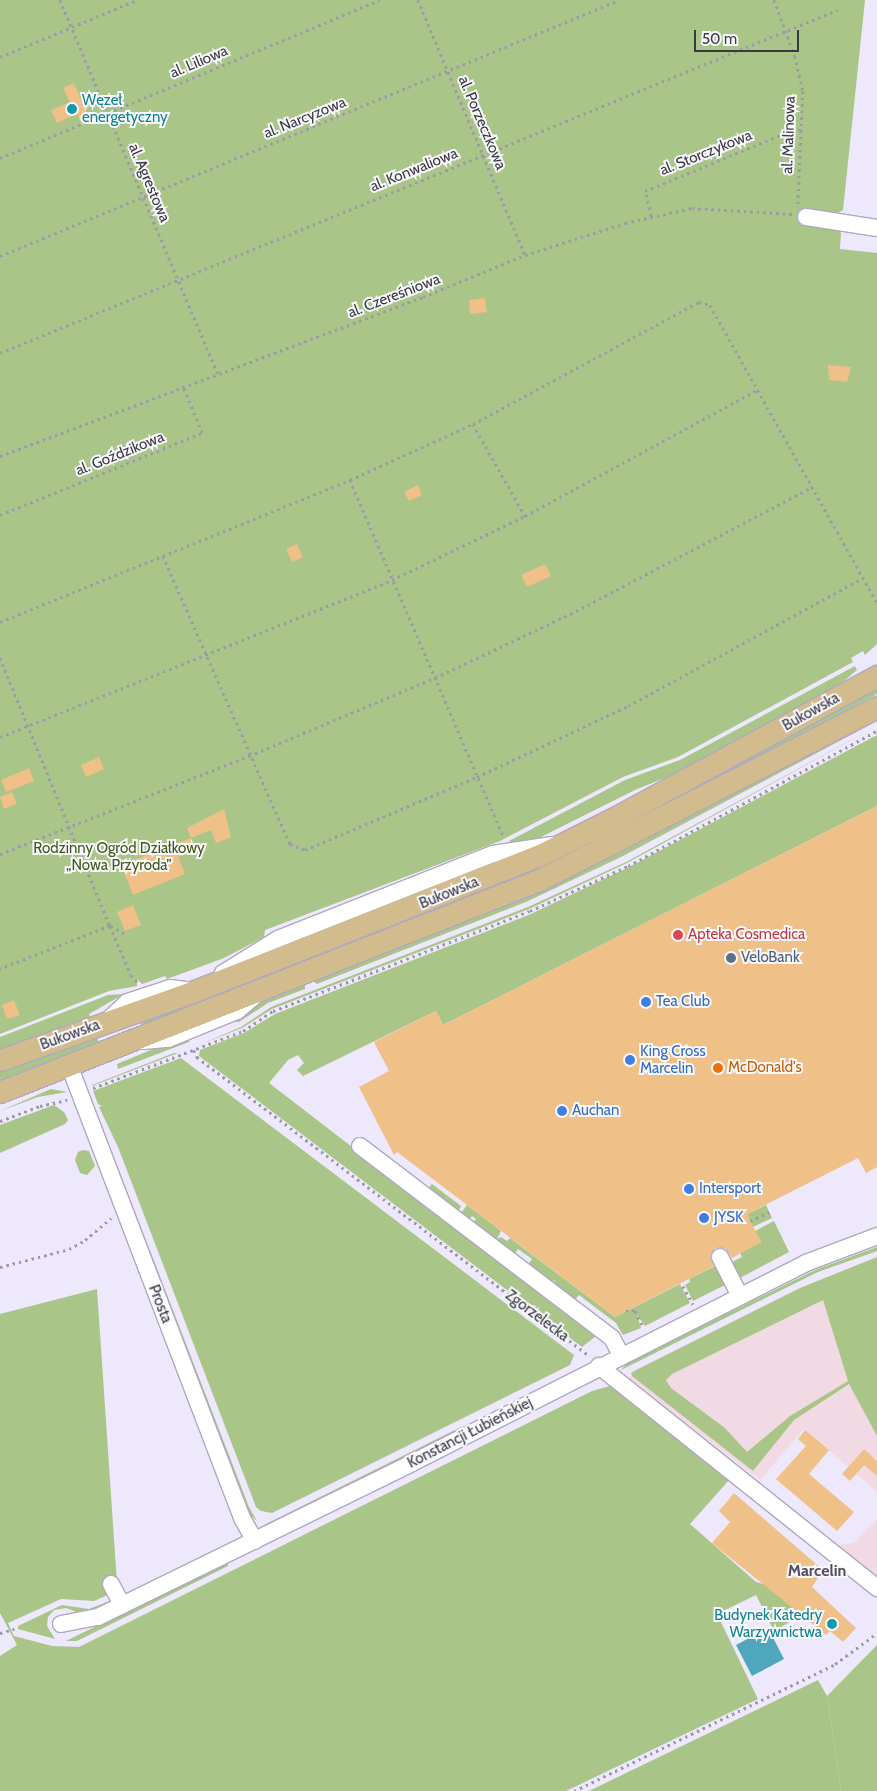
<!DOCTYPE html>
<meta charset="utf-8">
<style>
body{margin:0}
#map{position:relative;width:877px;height:1791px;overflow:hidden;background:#ede8fc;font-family:Cabin,sans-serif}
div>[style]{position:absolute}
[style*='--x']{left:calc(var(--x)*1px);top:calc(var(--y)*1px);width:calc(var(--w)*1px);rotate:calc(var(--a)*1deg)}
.education>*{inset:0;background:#f2dae5}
.green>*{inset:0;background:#a9c587}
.forest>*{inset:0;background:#a8c486}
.water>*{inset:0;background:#4ea7bc}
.building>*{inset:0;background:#efc088}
.path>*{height:2.5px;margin-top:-1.25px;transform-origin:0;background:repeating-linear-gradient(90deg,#9d99a8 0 2.5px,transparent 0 6.5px)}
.roads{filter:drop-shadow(1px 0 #aea9c0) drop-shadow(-1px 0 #aea9c0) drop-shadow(0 1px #aea9c0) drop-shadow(0 -1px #aea9c0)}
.minor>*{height:16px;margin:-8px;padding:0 8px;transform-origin:8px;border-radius:8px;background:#fff}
.major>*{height:21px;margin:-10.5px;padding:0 10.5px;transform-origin:10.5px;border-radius:10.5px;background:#d2bc8d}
.dots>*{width:14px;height:14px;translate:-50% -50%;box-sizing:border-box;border:2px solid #f9f8fd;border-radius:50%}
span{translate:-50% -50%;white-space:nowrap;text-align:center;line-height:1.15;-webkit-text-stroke:4px #f9f8fd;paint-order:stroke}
.street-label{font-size:15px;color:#3a3841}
.culture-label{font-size:15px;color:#0d838f}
.left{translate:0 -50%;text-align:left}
.right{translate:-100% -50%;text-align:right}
.park-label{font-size:15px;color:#3f5816}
.health-label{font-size:15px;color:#be3a42}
.service-label{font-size:15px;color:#4e5e75}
.shop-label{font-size:15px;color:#366cbe}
.food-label{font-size:15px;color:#c56008}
.neighbourhood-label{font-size:16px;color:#524d61;font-weight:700}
.scale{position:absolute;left:694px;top:30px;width:105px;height:22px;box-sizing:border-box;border:2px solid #3a3841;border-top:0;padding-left:6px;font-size:15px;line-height:18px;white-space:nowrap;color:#3a3841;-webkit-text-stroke:4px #f9f8fd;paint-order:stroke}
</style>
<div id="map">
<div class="education">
<div style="clip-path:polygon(877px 1260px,877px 1492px,804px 1429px,760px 1480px,627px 1378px,817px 1283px)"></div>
<div style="clip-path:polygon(877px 1519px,877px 1578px,838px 1545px,854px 1543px)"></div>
</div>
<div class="green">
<div style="clip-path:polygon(0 0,865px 0,843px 210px,838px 213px,806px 210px,835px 227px,841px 233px,840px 249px,877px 253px,877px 644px,865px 655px,863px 651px,851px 658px,853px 662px,678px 757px,623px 777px,500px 841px,265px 930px,264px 937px,224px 958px,167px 979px,165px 976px,142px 984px,137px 979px,137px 986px,109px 991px,0 1034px)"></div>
<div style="clip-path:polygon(855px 666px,857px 670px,837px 687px,678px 773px,637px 789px,525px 845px,512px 844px,509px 841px,625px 780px,680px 760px)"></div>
<div style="clip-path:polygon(877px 684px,877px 694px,585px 850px,308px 964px,305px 957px)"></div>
<div style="clip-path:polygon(877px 718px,877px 721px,623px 856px,526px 902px,317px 984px,314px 982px,313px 978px)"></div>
<div style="clip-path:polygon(877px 726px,627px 863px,529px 909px,272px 1009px,242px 1028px,199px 1045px,241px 1027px,271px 1007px,528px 907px,626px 862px)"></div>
<div style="clip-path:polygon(877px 735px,877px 806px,443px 1025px,436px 1011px,303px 1076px,297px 1070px,304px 1063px,298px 1055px,288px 1060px,269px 1083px,594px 1333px,596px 1336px,582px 1347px,199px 1056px,200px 1050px,244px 1033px,275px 1014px,531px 914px,629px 867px)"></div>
<div style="clip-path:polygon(297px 960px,300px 967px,143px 1028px,139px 1018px)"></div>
<div style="clip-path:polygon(305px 981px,305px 989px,268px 1003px,239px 1022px,231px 1021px,265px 997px)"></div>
<div style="clip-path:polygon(124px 994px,89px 1014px,90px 1017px,0 1051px,0 1037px,108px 995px)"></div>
<div style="clip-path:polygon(192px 1033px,189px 1042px,118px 1069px,117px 1064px)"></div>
<div style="clip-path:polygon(96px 1035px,99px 1043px,0 1082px,0 1070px)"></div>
<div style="clip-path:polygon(174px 1053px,178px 1053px,92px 1086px,92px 1085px)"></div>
<div style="clip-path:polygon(181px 1058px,574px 1355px,570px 1365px,272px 1513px,261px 1511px,256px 1507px,118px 1147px,99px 1107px,102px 1106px,98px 1104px,93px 1091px)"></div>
<div style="clip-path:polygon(51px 1089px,67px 1092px,38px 1097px,0 1111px)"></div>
<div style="clip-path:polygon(93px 1103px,249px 1507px,257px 1521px,249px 1514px,90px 1104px)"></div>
<div style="clip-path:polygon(83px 1150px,89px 1151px,95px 1166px,87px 1175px,80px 1173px,75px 1160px,78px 1152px)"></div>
<div style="clip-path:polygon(432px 1184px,461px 1206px,459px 1210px,462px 1212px,467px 1205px,501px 1231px,497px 1239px,501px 1237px,507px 1241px,510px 1238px,615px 1317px,680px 1284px,690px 1303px,645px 1326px,637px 1315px,641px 1328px,623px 1335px,616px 1323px,579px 1295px,574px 1301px,552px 1284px,555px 1280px,550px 1282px,528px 1265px,532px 1259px,518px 1249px,514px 1255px,473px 1223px,476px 1219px,472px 1216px,469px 1220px,428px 1189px)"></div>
<div style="clip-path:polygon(766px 1205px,772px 1218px,753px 1227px,747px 1214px)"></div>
<div style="clip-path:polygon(774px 1221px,789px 1252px,738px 1279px,730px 1263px,742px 1257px,740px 1253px,761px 1242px,755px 1231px)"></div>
<div style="clip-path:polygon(877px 1247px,877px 1251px,818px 1272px,621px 1370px,627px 1363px,815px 1270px)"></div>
<div style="clip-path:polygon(evenodd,877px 1257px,877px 1436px,849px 1384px,794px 1420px,753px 1471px,632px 1376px,631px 1373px,638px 1369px,800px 1288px,877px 1257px,823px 1300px,848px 1381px,790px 1416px,747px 1452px,725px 1428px,671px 1388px,666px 1380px,672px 1374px,823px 1300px)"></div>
<div style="clip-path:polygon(717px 1265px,727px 1284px,693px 1301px,685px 1285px,690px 1282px,689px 1279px)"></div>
<div style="clip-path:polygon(97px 1289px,117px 1583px,110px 1594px,94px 1601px,61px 1599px,8px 1623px,14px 1636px,52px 1646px,79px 1647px,592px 1391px,613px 1385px,782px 1521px,730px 1479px,690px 1524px,756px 1582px,767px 1585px,802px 1615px,774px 1631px,756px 1595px,717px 1614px,758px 1699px,566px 1791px,0 1791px,0 1656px,17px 1645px,0 1613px,0 1314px)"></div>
<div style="clip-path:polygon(463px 1426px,418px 1453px,272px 1524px,266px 1524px)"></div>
<div style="clip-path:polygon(228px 1561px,228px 1566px,77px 1641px,66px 1641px)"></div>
<div style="clip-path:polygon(112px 1600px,102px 1610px,79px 1613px,66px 1608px,54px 1610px,48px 1617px,47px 1626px,55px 1639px,18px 1629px,18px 1626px,62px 1605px,89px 1609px)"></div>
<div style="clip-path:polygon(877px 1645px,877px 1791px,841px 1791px,827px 1696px)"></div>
</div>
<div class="forest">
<div style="clip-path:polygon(54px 1105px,64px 1112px,68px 1120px,65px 1124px,0 1153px,0 1125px)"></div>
<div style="clip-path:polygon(818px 1680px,827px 1696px,841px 1791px,589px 1791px)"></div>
</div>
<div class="water">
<div style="clip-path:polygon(768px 1628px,784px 1659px,752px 1676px,736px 1645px)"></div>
</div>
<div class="building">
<div style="clip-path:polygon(74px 83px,90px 121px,82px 125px,77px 114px,57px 123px,51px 110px,70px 102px,63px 88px)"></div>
<div style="clip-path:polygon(485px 298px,487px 312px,470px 314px,469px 300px)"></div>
<div style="clip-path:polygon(828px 365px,851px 367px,847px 382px,829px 380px)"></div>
<div style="clip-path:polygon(418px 485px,422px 495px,409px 501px,404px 492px)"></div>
<div style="clip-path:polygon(297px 544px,303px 557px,292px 562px,286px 549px)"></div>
<div style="clip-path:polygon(545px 564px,551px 576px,527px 587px,521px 575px)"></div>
<div style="clip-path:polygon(99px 757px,104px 769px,86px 777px,81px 765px)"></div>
<div style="clip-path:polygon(29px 768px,34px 781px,6px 792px,1px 780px)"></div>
<div style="clip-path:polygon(12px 792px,17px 804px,4px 809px,0 797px)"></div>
<div style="clip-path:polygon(877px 806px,877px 1167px,866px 1173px,858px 1158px,747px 1214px,761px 1242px,732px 1258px,725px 1248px,715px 1248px,710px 1256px,714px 1266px,615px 1317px,397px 1152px,394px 1155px,359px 1087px,389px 1071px,374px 1042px,436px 1011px,443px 1025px)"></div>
<div style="clip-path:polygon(224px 809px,231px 837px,216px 843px,211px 830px,191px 838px,187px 828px)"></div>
<div style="clip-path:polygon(191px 838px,196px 851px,178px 857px,185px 874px,133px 895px,121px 865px)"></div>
<div style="clip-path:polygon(133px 905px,141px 925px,125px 931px,117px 912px)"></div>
<div style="clip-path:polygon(14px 1000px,20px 1015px,7px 1019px,2px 1005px)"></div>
<div style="clip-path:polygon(805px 1430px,829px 1450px,809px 1474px,854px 1512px,837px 1531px,776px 1479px,806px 1446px,798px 1439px)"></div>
<div style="clip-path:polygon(864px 1449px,877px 1461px,877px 1476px,864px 1465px,850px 1481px,842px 1474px)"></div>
<div style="clip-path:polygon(734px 1493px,823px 1570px,812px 1587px,856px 1628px,843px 1642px,830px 1631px,826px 1635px,712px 1543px,730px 1522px,719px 1511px)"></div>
</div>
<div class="path">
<div style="--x:60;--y:0;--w:406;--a:67.1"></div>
<div style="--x:418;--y:0;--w:277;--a:67.2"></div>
<div style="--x:774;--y:0;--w:60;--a:69.4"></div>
<div style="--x:795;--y:56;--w:36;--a:77"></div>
<div style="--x:803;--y:91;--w:113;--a:92.5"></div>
<div style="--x:0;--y:57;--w:148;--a:-22.6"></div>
<div style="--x:0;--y:158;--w:411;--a:-22.6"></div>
<div style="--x:651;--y:216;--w:26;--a:-103"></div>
<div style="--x:645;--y:191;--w:159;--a:-22.5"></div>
<div style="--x:792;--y:130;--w:9;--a:0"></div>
<div style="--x:0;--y:256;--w:670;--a:-22.47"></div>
<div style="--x:0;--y:353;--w:905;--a:-22.28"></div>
<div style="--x:473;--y:424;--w:106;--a:60.5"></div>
<div style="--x:0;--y:456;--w:452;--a:-20.6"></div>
<div style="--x:423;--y:297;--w:110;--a:-22.4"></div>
<div style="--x:525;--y:255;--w:105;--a:-17.7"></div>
<div style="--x:625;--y:223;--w:69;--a:-12.6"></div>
<div style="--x:692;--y:208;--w:100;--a:3.4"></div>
<div style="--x:350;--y:480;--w:389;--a:66.7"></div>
<div style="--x:0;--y:515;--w:218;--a:-22.1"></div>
<div style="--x:202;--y:433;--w:50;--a:-112.4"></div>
<div style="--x:163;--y:556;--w:315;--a:66.2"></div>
<div style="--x:290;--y:844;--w:16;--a:22"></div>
<div style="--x:305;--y:850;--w:187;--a:-23"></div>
<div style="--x:477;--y:777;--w:167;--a:-25.2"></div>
<div style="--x:628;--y:706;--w:265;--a:-28.6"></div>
<div style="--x:0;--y:622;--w:378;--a:-22.1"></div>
<div style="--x:350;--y:480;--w:135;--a:-24.5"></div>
<div style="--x:473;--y:424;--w:257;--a:-28.4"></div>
<div style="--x:699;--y:302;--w:11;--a:15"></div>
<div style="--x:710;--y:305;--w:342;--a:60.7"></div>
<div style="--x:0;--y:658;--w:290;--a:67.7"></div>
<div style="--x:110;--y:926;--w:118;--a:158.6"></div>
<div style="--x:0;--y:737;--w:422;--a:-21.8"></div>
<div style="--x:392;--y:580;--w:148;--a:-25.7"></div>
<div style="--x:525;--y:516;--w:264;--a:-28.5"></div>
<div style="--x:0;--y:854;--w:268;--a:-21.5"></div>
<div style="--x:249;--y:756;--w:202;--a:-22.8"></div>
<div style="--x:435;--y:678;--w:156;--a:-25.4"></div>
<div style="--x:576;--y:611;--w:264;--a:-27.7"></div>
<div style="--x:124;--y:934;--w:16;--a:-150"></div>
<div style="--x:110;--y:926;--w:53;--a:66.8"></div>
<div style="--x:131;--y:975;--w:11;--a:49"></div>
<div style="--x:194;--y:1050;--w:8;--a:67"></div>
<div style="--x:197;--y:1057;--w:494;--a:37.3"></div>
<div style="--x:93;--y:1088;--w:160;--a:-20.8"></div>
<div style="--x:243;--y:1031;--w:36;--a:-34"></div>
<div style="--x:273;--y:1011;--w:276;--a:-21.3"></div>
<div style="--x:530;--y:911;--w:108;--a:-24.7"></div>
<div style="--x:628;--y:866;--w:283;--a:-28.5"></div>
<div style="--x:0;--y:1121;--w:43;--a:-20.6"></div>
<div style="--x:40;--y:1106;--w:28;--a:-13"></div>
<div style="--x:750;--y:1221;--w:21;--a:-25"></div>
<div style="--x:0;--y:1267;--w:71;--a:-14.6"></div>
<div style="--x:69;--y:1249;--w:18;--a:-29"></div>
<div style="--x:85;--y:1240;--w:34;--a:-40"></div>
<div style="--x:683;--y:1286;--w:21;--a:61"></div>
<div style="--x:626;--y:1311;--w:9;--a:0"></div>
<div style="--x:635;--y:1311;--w:19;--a:62"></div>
<div style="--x:0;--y:1633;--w:15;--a:-16"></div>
<div style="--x:574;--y:1791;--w:290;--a:-25.9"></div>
<div style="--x:835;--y:1664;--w:52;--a:-36.4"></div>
</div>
<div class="roads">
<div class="minor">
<div style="--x:806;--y:217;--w:72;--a:8.8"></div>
<div style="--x:223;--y:973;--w:65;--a:-31.7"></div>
<div style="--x:278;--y:939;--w:231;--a:-21.6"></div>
<div style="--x:493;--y:854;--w:60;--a:-8.7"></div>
<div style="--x:108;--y:1020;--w:26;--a:-43"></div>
<div style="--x:127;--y:1002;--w:45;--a:-18"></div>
<div style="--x:170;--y:988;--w:24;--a:7"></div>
<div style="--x:143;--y:1041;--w:25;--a:-5"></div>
<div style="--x:168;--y:1039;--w:74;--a:-22.1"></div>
<div style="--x:237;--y:1011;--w:23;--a:-40"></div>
<div style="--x:69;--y:1065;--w:487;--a:69.1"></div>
<div style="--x:243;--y:1520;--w:24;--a:60"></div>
<div style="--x:360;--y:1146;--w:317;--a:37.3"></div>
<div style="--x:612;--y:1338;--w:19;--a:62"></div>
<div style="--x:720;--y:1257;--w:44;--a:62.9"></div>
<div style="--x:599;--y:1366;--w:356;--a:38.6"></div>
<div style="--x:111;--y:1584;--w:24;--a:62"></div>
<div style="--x:61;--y:1624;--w:38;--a:-11"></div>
<div style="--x:98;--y:1617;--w:350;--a:-26.1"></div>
<div style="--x:412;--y:1463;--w:442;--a:-26.9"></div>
<div style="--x:806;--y:1263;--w:76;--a:-20.8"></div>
</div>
<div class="major">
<div style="--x:0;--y:1060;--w:204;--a:-19.5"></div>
<div style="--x:192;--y:992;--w:372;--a:-21.5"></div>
<div style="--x:538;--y:856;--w:87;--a:-26.6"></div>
<div style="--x:616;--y:817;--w:297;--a:-28.4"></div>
<div style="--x:0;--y:1092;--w:579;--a:-21.47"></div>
<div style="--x:539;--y:880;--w:380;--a:-27.1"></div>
</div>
</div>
<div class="dots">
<div style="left:72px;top:109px;background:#0f9aa8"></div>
<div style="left:678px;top:935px;background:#e0444e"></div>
<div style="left:731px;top:958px;background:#5c6f8a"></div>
<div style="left:646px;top:1002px;background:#3f7fe0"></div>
<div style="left:630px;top:1060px;background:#3f7fe0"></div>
<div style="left:718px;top:1068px;background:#e8710a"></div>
<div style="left:562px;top:1111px;background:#3f7fe0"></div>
<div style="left:689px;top:1189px;background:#3f7fe0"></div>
<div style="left:704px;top:1218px;background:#3f7fe0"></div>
<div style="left:832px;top:1624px;background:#0f9aa8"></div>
</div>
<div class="street-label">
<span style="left:199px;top:62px;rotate:-23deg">al. Liliowa</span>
<span style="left:305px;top:118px;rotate:-22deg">al. Narcyzowa</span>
<span style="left:482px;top:123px;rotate:67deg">al. Porzeczkowa</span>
<span style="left:789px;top:135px;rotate:-88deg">al. Malinowa</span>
<span style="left:706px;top:153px;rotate:-22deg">al. Storczykowa</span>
<span style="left:414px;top:170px;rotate:-22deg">al. Konwaliowa</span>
<span style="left:149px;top:183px;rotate:67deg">al. Agrestowa</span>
<span style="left:394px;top:296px;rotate:-21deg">al. Czereśniowa</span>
<span style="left:120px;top:454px;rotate:-22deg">al. Goździkowa</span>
<span style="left:811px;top:712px;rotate:-29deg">Bukowska</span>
<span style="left:449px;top:893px;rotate:-22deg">Bukowska</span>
<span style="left:70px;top:1035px;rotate:-20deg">Bukowska</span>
<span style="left:160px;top:1304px;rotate:69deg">Prosta</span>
<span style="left:537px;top:1316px;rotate:37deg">Zgorzelecka</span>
<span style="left:470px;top:1433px;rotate:-27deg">Konstancji Łubieńskiej</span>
</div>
<div class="culture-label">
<span class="left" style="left:82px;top:109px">Węzeł<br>energetyczny</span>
<span class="right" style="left:822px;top:1624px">Budynek Katedry<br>Warzywnictwa</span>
</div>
<div class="park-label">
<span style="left:119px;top:857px">Rodzinny Ogród Działkowy<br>„Nowa Przyroda”</span>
</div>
<div class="health-label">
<span class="left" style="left:688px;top:935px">Apteka Cosmedica</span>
</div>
<div class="service-label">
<span class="left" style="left:741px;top:958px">VeloBank</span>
</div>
<div class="shop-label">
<span class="left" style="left:656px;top:1002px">Tea Club</span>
<span class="left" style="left:640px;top:1060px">King Cross<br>Marcelin</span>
<span class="left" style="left:572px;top:1111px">Auchan</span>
<span class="left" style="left:699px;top:1189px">Intersport</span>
<span class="left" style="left:714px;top:1218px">JYSK</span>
</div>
<div class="food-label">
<span class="left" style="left:728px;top:1068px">McDonald's</span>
</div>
<div class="neighbourhood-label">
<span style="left:817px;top:1571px">Marcelin</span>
</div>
<div class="scale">50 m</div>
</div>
